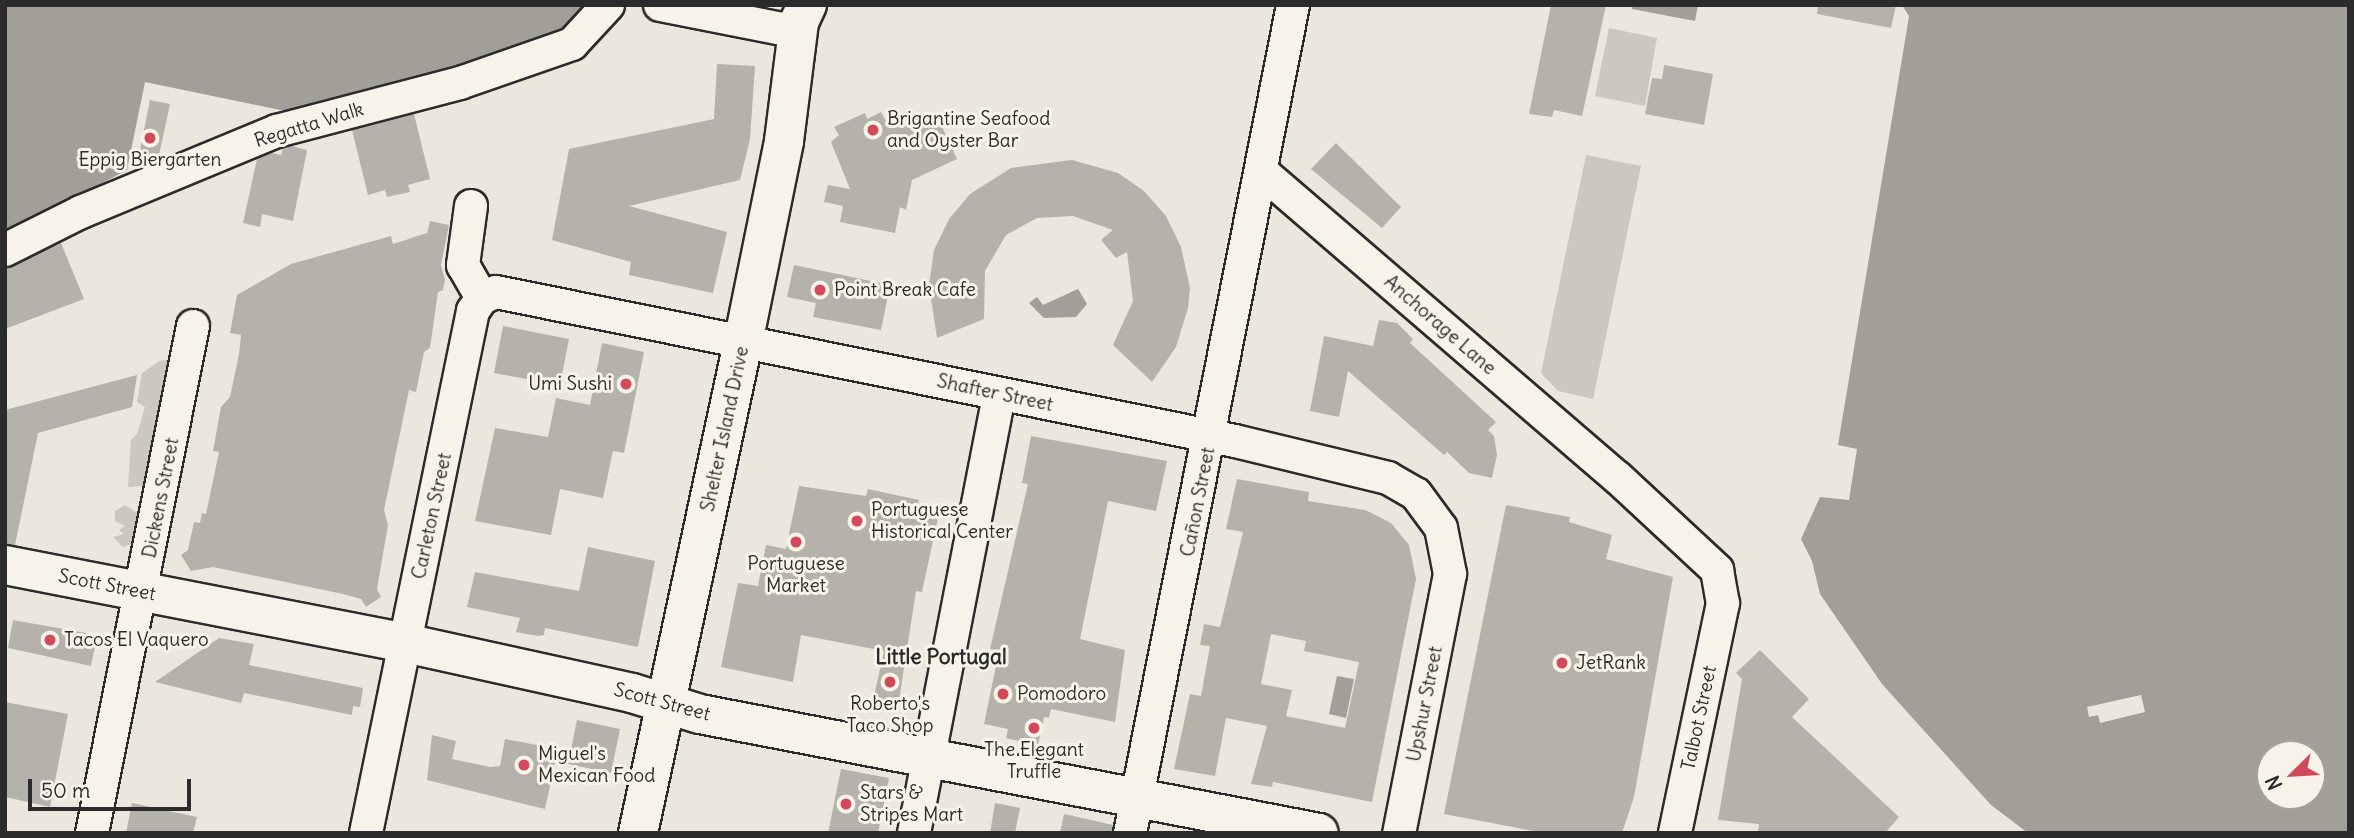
<!DOCTYPE html>
<meta charset="utf-8">
<style>
body{margin:0}
#map{position:relative;width:2354px;height:838px;overflow:hidden;background:#ebe7dd;font-family:Delius,sans-serif}
div>[style]{position:absolute}
[style*='--x']{left:calc(var(--x)*1px);top:calc(var(--y)*1px);width:calc(var(--w)*1px);rotate:calc(var(--a)*1deg)}
.green>*{inset:0;background:#cbc8bf}
.water>*{inset:0;background:#a29f98}
.pier>*{inset:0;background:#ebe7dd}
.building>*{inset:0;background:#b5b2ab}
.roads{filter:drop-shadow(2px 0 #2b2b2b) drop-shadow(-2px 0 #2b2b2b) drop-shadow(0 2px #2b2b2b) drop-shadow(0 -2px #2b2b2b)}
.minor>*{height:32px;margin:-16px;padding:0 16px;transform-origin:16px;border-radius:16px;background:#f7f3e8}
.major>*{height:38px;margin:-19px;padding:0 19px;transform-origin:19px;border-radius:19px;background:#f7f3e8}
.dots>*{width:19px;height:19px;translate:-50% -50%;box-sizing:border-box;border:4px solid #f7f3e8;border-radius:50%}
span{translate:-50% -50%;white-space:nowrap;text-align:center;line-height:1.15;-webkit-text-stroke:6px #f7f3e8;paint-order:stroke}
.poi-label{font-size:19px;color:#2b2b2b}
.left{translate:0 -50%;text-align:left}
.right{translate:-100% -50%;text-align:right}
.street-label{font-size:19px;color:#2b2b2b}
.neighbourhood-label{font-size:21px;color:#2b2b2b;font-weight:700}
.frame{position:absolute;inset:0;border:7px solid #2b2b2b;pointer-events:none}
.north{position:absolute;left:2256px;top:740px;width:70px;height:70px;box-sizing:border-box;background:#f7f3e8;border:2px solid #a5a39c;border-radius:50%;rotate:246deg;font-size:19px;font-weight:700;line-height:28px;text-align:center;color:#2b2b2b}
.north::after{content:'';display:block;margin:auto;width:24px;height:32px;background:#d1495b;clip-path:polygon(50% 0,100% 100%,50% 72%,0 100%)}
.scale{position:absolute;left:28px;top:779px;width:163px;height:32px;box-sizing:border-box;border:4px solid #2b2b2b;border-top:0;padding-left:9px;font-size:21px;line-height:24px;white-space:nowrap;color:#2b2b2b;-webkit-text-stroke:5px #f7f3e8;paint-order:stroke}
</style>
<div id="map">
<div class="green">
<div style="clip-path:polygon(1609px 28px,1657px 38px,1645px 106px,1595px 96px)"></div>
<div style="clip-path:polygon(1586px 155px,1641px 166px,1593px 399px,1558px 391px,1541px 373px)"></div>
<div style="clip-path:polygon(172px 359px,146px 486px,128px 487px,131px 440px,137px 434px,145px 407px,137px 402px,142px 373px,159px 361px)"></div>
<div style="clip-path:polygon(125px 505px,140px 515px,134px 543px,123px 547px,113px 537px,124px 534px,119px 530px,125px 526px,115px 521px,115px 511px)"></div>
</div>
<div class="water">
<div style="clip-path:polygon(5px 5px,592px 5px,562px 34px,304px 115px,145px 82px,127px 170px,5px 234px)"></div>
<div style="clip-path:polygon(1633px 5px,1698px 5px,1695px 21px,1632px 9px)"></div>
<div style="clip-path:polygon(evenodd,1902px 5px,2349px 5px,2349px 833px,2028px 833px,1991px 805px,1882px 684px,1820px 594px,1812px 561px,1801px 539px,1820px 497px,1849px 500px,1857px 449px,1838px 445px,1909px 16px,1902px 5px,2270px 754px,2312px 754px,2312px 796px,2270px 796px,2270px 754px)"></div>
<div style="clip-path:polygon(1078px 289px,1087px 304px,1076px 317px,1044px 318px,1029px 303px,1037px 297px,1043px 305px)"></div>
<div style="clip-path:polygon(1337px 676px,1354px 679px,1346px 718px,1329px 714px)"></div>
</div>
<div class="pier">
<div style="clip-path:polygon(2141px 695px,2145px 712px,2100px 723px,2098px 715px,2089px 717px,2087px 707px)"></div>
</div>
<div class="building">
<div style="clip-path:polygon(1551px 5px,1606px 5px,1582px 116px,1554px 110px,1552px 117px,1529px 114px)"></div>
<div style="clip-path:polygon(1818px 5px,1896px 5px,1891px 28px,1817px 14px)"></div>
<div style="clip-path:polygon(717px 64px,755px 66px,750px 139px,740px 180px,629px 206px,727px 232px,713px 293px,629px 275px,631px 262px,552px 240px,569px 149px,714px 119px)"></div>
<div style="clip-path:polygon(1664px 65px,1713px 74px,1704px 125px,1645px 114px,1652px 78px,1662px 79px)"></div>
<div style="clip-path:polygon(150px 100px,170px 104px,158px 160px,136px 170px)"></div>
<div style="clip-path:polygon(881px 112px,886px 121px,896px 115px,902px 127px,935px 112px,957px 159px,912px 180px,906px 210px,900px 207px,895px 233px,840px 222px,843px 206px,824px 202px,828px 185px,850px 189px,831px 142px,839px 135px,834px 127px,865px 113px,867px 119px)"></div>
<div style="clip-path:polygon(414px 114px,430px 179px,408px 185px,410px 192px,387px 197px,385px 190px,368px 195px,352px 130px)"></div>
<div style="clip-path:polygon(1336px 143px,1401px 207px,1382px 228px,1311px 169px)"></div>
<div style="clip-path:polygon(291px 146px,307px 150px,293px 221px,262px 214px,260px 227px,243px 223px,257px 159px,272px 153px,281px 155px,283px 148px)"></div>
<div style="clip-path:polygon(1072px 160px,1118px 173px,1144px 191px,1166px 216px,1181px 247px,1190px 288px,1188px 308px,1176px 347px,1152px 382px,1113px 345px,1133px 301px,1127px 252px,1116px 258px,1101px 240px,1113px 230px,1073px 216px,1037px 218px,1006px 235px,985px 271px,984px 319px,937px 338px,929px 285px,934px 250px,949px 219px,970px 194px,1011px 168px)"></div>
<div style="clip-path:polygon(430px 221px,449px 225px,441px 265px,445px 280px,443px 290px,438px 292px,430px 348px,424px 352px,416px 392px,409px 390px,384px 510px,388px 525px,377px 589px,381px 597px,366px 607px,361px 599px,343px 594px,213px 567px,191px 571px,181px 555px,188px 550px,194px 522px,200px 523px,202px 513px,206px 514px,219px 452px,213px 451px,221px 407px,230px 397px,239px 354px,241px 335px,230px 333px,237px 295px,291px 264px,391px 236px,393px 244px,427px 233px)"></div>
<div style="clip-path:polygon(61px 243px,84px 299px,5px 329px,5px 268px)"></div>
<div style="clip-path:polygon(794px 265px,890px 285px,881px 330px,813px 317px,816px 303px,787px 297px)"></div>
<div style="clip-path:polygon(1379px 320px,1397px 323px,1413px 339px,1410px 343px,1496px 422px,1488px 430px,1494px 436px,1497px 455px,1492px 478px,1469px 473px,1447px 452px,1444px 455px,1348px 371px,1339px 417px,1310px 411px,1324px 336px,1373px 346px)"></div>
<div style="clip-path:polygon(503px 326px,569px 339px,560px 385px,494px 373px)"></div>
<div style="clip-path:polygon(602px 343px,644px 352px,624px 453px,613px 451px,603px 498px,560px 489px,551px 535px,475px 521px,495px 428px,548px 437px,556px 398px,590px 405px)"></div>
<div style="clip-path:polygon(137px 375px,132px 407px,38px 433px,15px 545px,5px 544px,5px 410px)"></div>
<div style="clip-path:polygon(1031px 436px,1167px 461px,1156px 511px,1108px 501px,1080px 639px,1125px 650px,1115px 722px,1051px 709px,1049px 718px,1044px 717px,1038px 745px,1006px 738px,1008px 729px,984px 724px,999px 651px,990px 649px,1028px 484px,1022px 483px)"></div>
<div style="clip-path:polygon(evenodd,1237px 479px,1309px 492px,1308px 501px,1365px 510px,1391px 523px,1409px 545px,1416px 579px,1372px 802px,1273px 782px,1272px 787px,1251px 784px,1267px 726px,1226px 718px,1215px 776px,1174px 769px,1190px 694px,1201px 696px,1210px 646px,1200px 645px,1204px 624px,1220px 627px,1243px 532px,1226px 529px,1237px 479px,1271px 634px,1306px 641px,1304px 651px,1359px 662px,1345px 728px,1286px 716px,1292px 690px,1261px 684px,1271px 634px)"></div>
<div style="clip-path:polygon(799px 486px,866px 496px,868px 489px,919px 500px,917px 510px,939px 513px,922px 592px,916px 591px,898px 707px,873px 701px,884px 651px,801px 635px,793px 682px,721px 667px,738px 583px,758px 586px,766px 545px,786px 549px)"></div>
<div style="clip-path:polygon(1506px 505px,1570px 517px,1569px 522px,1612px 535px,1606px 559px,1673px 577px,1634px 797px,1622px 833px,1544px 833px,1444px 814px)"></div>
<div style="clip-path:polygon(588px 547px,655px 561px,638px 647px,545px 628px,544px 635px,538px 636px,516px 632px,520px 618px,467px 607px,475px 572px,579px 591px)"></div>
<div style="clip-path:polygon(13px 620px,91px 634px,96px 641px,91px 666px,8px 648px)"></div>
<div style="clip-path:polygon(219px 638px,254px 644px,249px 665px,363px 688px,360px 707px,353px 706px,352px 715px,244px 693px,241px 703px,155px 682px)"></div>
<div style="clip-path:polygon(1760px 650px,1809px 699px,1792px 717px,1899px 817px,1885px 833px,1767px 833px,1758px 832px,1759px 824px,1718px 820px,1742px 679px,1736px 673px)"></div>
<div style="clip-path:polygon(5px 702px,68px 714px,50px 807px,5px 797px)"></div>
<div style="clip-path:polygon(577px 720px,620px 729px,611px 773px,568px 764px)"></div>
<div style="clip-path:polygon(432px 735px,456px 741px,452px 759px,490px 767px,500px 766px,505px 739px,558px 749px,545px 809px,427px 780px)"></div>
<div style="clip-path:polygon(841px 769px,889px 778px,878px 833px,828px 833px)"></div>
<div style="clip-path:polygon(132px 803px,197px 817px,193px 833px,126px 833px)"></div>
<div style="clip-path:polygon(995px 803px,1020px 808px,1015px 833px,990px 833px)"></div>
<div style="clip-path:polygon(1064px 814px,1113px 825px,1112px 833px,1060px 833px)"></div>
</div>
<div class="roads">
<div class="minor">
<div style="--x:660;--y:5;--w:141;--a:11.1"></div>
<div style="--x:1261;--y:171;--w:469;--a:40.7"></div>
<div style="--x:1617;--y:477;--w:137;--a:42.9"></div>
<div style="--x:1717;--y:570;--w:34;--a:80"></div>
<div style="--x:1723;--y:603;--w:235;--a:101.8"></div>
<div style="--x:471;--y:206;--w:60;--a:97.7"></div>
<div style="--x:463;--y:265;--w:38;--a:60"></div>
<div style="--x:5;--y:250;--w:85;--a:-26.6"></div>
<div style="--x:81;--y:212;--w:212;--a:-22.5"></div>
<div style="--x:277;--y:131;--w:189;--a:-14.7"></div>
<div style="--x:460;--y:83;--w:119;--a:-19.2"></div>
<div style="--x:572;--y:44;--w:53;--a:-47.3"></div>
<div style="--x:482;--y:298;--w:15;--a:-23"></div>
<div style="--x:496;--y:292;--w:754;--a:11.4"></div>
<div style="--x:1235;--y:441;--w:157;--a:13.6"></div>
<div style="--x:1388;--y:478;--w:32;--a:30"></div>
<div style="--x:1416;--y:494;--w:42;--a:53.7"></div>
<div style="--x:1441;--y:528;--w:47;--a:78.9"></div>
<div style="--x:1450;--y:574;--w:264;--a:101.1"></div>
<div style="--x:92;--y:833;--w:517;--a:-78.73"></div>
<div style="--x:366;--y:833;--w:533;--a:-78.42"></div>
<div style="--x:473;--y:311;--w:16;--a:-55"></div>
<div style="--x:914;--y:833;--w:447;--a:-79"></div>
<div style="--x:1130;--y:833;--w:844;--a:-78.86"></div>
</div>
<div class="major">
<div style="--x:5;--y:565;--w:408;--a:11"></div>
<div style="--x:405;--y:643;--w:232;--a:12.4"></div>
<div style="--x:632;--y:693;--w:71;--a:17.2"></div>
<div style="--x:700;--y:714;--w:630;--a:10.88"></div>
<div style="--x:638;--y:833;--w:501;--a:-77.91"></div>
<div style="--x:743;--y:343;--w:206;--a:-78.5"></div>
<div style="--x:784;--y:141;--w:120;--a:-82.8"></div>
<div style="--x:799;--y:22;--w:19;--a:-65"></div>
</div>
</div>
<div class="dots">
<div style="left:873px;top:130px;background:#d1495b"></div>
<div style="left:150px;top:138px;background:#d1495b"></div>
<div style="left:820px;top:290px;background:#d1495b"></div>
<div style="left:626px;top:384px;background:#d1495b"></div>
<div style="left:857px;top:521px;background:#d1495b"></div>
<div style="left:796px;top:542px;background:#d1495b"></div>
<div style="left:50px;top:640px;background:#d1495b"></div>
<div style="left:1562px;top:663px;background:#d1495b"></div>
<div style="left:890px;top:682px;background:#d1495b"></div>
<div style="left:1003px;top:694px;background:#d1495b"></div>
<div style="left:1034px;top:728px;background:#d1495b"></div>
<div style="left:524px;top:765px;background:#d1495b"></div>
<div style="left:846px;top:804px;background:#d1495b"></div>
</div>
<div class="poi-label">
<span class="left" style="left:887px;top:130px">Brigantine Seafood<br>and Oyster Bar</span>
<span style="left:150px;top:160px">Eppig Biergarten</span>
<span class="left" style="left:834px;top:290px">Point Break Cafe</span>
<span class="right" style="left:612px;top:384px">Umi Sushi</span>
<span class="left" style="left:871px;top:521px">Portuguese<br>Historical Center</span>
<span style="left:796px;top:575px">Portuguese<br>Market</span>
<span class="left" style="left:64px;top:640px">Tacos El Vaquero</span>
<span class="left" style="left:1576px;top:663px">JetRank</span>
<span class="left" style="left:1017px;top:694px">Pomodoro</span>
<span style="left:890px;top:715px">Roberto's<br>Taco Shop</span>
<span style="left:1034px;top:761px">The Elegant<br>Truffle</span>
<span class="left" style="left:538px;top:765px">Miguel's<br>Mexican Food</span>
<span class="left" style="left:860px;top:804px">Stars &amp;<br>Stripes Mart</span>
</div>
<div class="street-label">
<span style="left:309px;top:125px;rotate:-17deg">Regatta Walk</span>
<span style="left:1440px;top:325px;rotate:41deg">Anchorage Lane</span>
<span style="left:995px;top:393px;rotate:12deg">Shafter Street</span>
<span style="left:725px;top:429px;rotate:-78deg">Shelter Island Drive</span>
<span style="left:161px;top:498px;rotate:-79deg">Dickens Street</span>
<span style="left:1198px;top:502px;rotate:-79deg">Cañon Street</span>
<span style="left:432px;top:516px;rotate:-78deg">Carleton Street</span>
<span style="left:107px;top:585px;rotate:11deg">Scott Street</span>
<span style="left:662px;top:702px;rotate:15deg">Scott Street</span>
<span style="left:1425px;top:704px;rotate:-79deg">Upshur Street</span>
<span style="left:1699px;top:718px;rotate:-78deg">Talbot Street</span>
</div>
<div class="neighbourhood-label">
<span style="left:941px;top:657px">Little Portugal</span>
</div>
<div class="frame"></div>
<div class="north">N</div>
<div class="scale">50 m</div>
</div>
